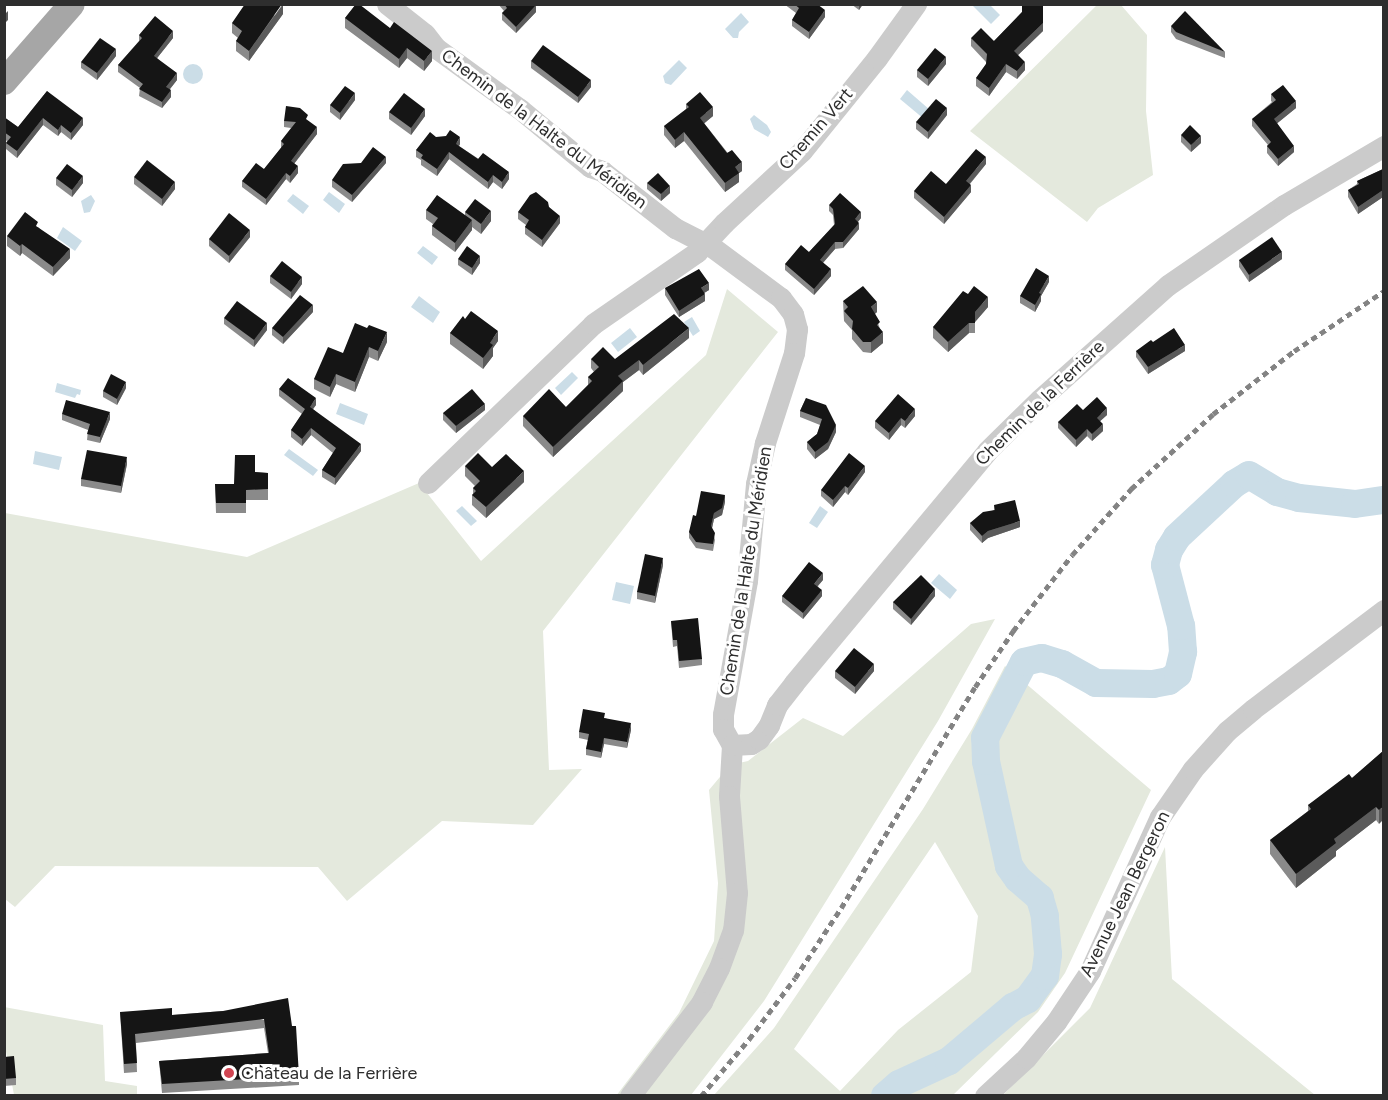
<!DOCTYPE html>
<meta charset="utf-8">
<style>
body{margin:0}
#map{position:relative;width:1388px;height:1100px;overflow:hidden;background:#fff;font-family:Figtree,sans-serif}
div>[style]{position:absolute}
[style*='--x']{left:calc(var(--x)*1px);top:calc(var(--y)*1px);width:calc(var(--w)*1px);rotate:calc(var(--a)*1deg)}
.green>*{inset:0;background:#e4e9dd}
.water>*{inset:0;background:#cbdde7}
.round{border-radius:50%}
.river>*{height:28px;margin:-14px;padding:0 14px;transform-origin:14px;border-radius:14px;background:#cbdde7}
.minor>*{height:21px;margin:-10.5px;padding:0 10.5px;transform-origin:10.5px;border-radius:10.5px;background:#cbcbcb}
.major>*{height:26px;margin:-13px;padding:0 13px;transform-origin:13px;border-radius:13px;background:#a6a6a6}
.rail>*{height:4.5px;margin-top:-2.25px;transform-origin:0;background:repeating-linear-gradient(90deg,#838383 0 6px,transparent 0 10.5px)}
.wall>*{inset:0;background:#8a8a8a}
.shaded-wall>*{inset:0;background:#5b5b5b}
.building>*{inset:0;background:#151515}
.dots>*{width:16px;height:16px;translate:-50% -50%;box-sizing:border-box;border:3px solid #fff;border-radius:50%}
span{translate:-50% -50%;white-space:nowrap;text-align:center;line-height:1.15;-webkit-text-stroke:6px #fff;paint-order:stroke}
.street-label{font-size:18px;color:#2e2e2e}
.poi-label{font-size:18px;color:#2e2e2e}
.left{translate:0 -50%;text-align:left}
.frame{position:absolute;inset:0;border:6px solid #2e2e2e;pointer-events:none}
</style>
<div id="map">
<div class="green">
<div style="clip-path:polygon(1097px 5px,1121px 5px,1147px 35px,1146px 111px,1153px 175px,1098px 208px,1087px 222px,970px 131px)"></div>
<div style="clip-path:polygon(727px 289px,778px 332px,543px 631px,549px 770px,582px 769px,533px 825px,442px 821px,347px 901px,318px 867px,55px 866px,15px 907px,5px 899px,5px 513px,247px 557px,419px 483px,481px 561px,706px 355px)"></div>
<div style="clip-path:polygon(995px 619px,938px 721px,764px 1001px,691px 1095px,616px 1096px,679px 1013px,714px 941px,718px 883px,709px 790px,730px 765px,748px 761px,803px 718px,843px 736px,971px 624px)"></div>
<div style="clip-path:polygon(evenodd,1005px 666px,1151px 790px,1065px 973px,1038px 1012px,953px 1095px,714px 1095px,774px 1028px,923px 809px,972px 729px,1005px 666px,935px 842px,978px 916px,971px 972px,898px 1030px,840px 1091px,794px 1049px,935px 842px)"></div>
<div style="clip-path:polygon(1165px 847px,1172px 979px,1315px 1095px,1002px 1096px,1090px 1008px)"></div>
<div style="clip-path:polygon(4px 1007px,103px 1025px,105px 1081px,137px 1086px,137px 1095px,14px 1095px,5px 1046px)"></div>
</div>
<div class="water">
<div style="clip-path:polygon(972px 5px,990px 5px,1000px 15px,991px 24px)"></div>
<div style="clip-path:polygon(741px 13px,749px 22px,739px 32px,738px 38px,733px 38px,725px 29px)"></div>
<div style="clip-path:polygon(679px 60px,687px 68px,671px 85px,665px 83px,663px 76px)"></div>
<div class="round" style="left:183px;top:64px;width:20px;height:20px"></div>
<div style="clip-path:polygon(907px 90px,930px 110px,924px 119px,900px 99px)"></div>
<div style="clip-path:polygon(754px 115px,767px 125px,771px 132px,768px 137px,754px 129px,750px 119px)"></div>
<div style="clip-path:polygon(329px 192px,345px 204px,339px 213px,323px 200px)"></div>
<div style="clip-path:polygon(293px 194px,309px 206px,303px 214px,287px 201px)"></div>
<div style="clip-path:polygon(91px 195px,95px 201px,90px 212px,84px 213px,81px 201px)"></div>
<div style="clip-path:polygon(63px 227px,82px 241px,75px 251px,57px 238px)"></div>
<div style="clip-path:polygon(423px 246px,438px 257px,432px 265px,417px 253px)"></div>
<div style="clip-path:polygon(419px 296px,440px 312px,433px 323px,411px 307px)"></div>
<div style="clip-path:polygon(692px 317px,700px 331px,693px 336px,684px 322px)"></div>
<div style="clip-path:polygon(630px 328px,637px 337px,618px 352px,611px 343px)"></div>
<div style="clip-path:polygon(572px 372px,578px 378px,561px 395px,555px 388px)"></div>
<div style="clip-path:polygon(57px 383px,81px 390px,80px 395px,77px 394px,75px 398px,55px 392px)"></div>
<div style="clip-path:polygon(340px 403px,368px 414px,364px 425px,336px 414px)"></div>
<div style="clip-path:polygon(289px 449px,318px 470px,313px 476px,284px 455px)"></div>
<div style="clip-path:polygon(35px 451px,62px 457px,59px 470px,33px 464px)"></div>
<div style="clip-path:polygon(462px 506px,477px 521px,471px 526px,456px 511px)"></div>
<div style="clip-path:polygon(820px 506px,828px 512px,817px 528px,809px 523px)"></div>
<div style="clip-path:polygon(939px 574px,957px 590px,950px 599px,931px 583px)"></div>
<div style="clip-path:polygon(616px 582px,634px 586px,630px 604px,612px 600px)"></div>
</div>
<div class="river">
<div style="--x:885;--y:1096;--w:18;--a:-41"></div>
<div style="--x:899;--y:1084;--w:55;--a:-24.7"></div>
<div style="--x:949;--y:1061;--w:84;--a:-40.2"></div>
<div style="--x:1013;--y:1007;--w:17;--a:-28"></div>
<div style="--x:1028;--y:999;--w:29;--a:-54"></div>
<div style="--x:1045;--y:976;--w:22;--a:-82"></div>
<div style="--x:1048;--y:954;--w:38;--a:-95"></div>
<div style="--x:1045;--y:916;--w:19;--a:-106"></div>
<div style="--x:1040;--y:898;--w:29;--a:-139"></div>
<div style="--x:1018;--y:879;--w:16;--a:-125"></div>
<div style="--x:1009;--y:866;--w:107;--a:-102.4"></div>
<div style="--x:986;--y:761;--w:23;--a:-92"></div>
<div style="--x:985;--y:738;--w:85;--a:-62.8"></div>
<div style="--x:1024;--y:662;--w:18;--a:-13"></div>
<div style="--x:1042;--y:658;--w:21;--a:17"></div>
<div style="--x:1062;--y:664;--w:39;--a:29"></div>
<div style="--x:1096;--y:683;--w:57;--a:1"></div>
<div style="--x:1153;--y:684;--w:16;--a:-11"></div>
<div style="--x:1169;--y:681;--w:11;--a:-38"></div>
<div style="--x:1178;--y:674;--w:23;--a:-77"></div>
<div style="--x:1183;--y:652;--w:26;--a:-94"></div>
<div style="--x:1181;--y:626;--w:63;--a:-104.7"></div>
<div style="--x:1165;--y:565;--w:16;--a:-75"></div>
<div style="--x:1169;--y:550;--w:15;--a:-58"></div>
<div style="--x:1177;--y:537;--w:78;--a:-42.9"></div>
<div style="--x:1234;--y:484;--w:17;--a:-31"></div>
<div style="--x:1249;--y:475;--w:33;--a:31"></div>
<div style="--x:1277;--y:492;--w:23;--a:15"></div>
<div style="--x:1299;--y:498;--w:56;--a:6.1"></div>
<div style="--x:1355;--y:504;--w:29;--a:-8"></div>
</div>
<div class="minor">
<div style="--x:387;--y:4;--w:48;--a:38.3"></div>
<div style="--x:425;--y:34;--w:18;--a:52"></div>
<div style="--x:436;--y:48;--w:104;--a:36"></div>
<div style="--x:520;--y:109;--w:91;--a:39.6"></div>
<div style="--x:590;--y:167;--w:13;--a:18"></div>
<div style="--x:602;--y:171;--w:93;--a:38"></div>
<div style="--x:675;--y:228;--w:42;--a:27.2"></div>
<div style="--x:712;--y:247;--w:86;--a:36.5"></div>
<div style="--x:781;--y:298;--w:20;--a:53"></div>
<div style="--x:793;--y:314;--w:16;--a:75"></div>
<div style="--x:797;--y:329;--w:24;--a:97"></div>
<div style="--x:794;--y:353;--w:95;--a:107.9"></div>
<div style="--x:765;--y:443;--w:42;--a:102.4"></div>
<div style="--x:756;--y:484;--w:97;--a:95.3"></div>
<div style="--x:747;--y:581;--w:135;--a:100.2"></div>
<div style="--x:723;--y:714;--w:15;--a:90"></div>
<div style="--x:723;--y:729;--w:18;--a:61"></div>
<div style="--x:732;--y:745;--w:51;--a:93.4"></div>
<div style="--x:729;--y:796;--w:97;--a:85.3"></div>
<div style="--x:737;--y:893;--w:37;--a:96"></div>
<div style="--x:733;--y:930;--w:40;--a:110.2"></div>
<div style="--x:719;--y:968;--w:38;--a:117"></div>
<div style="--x:702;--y:1002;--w:118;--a:127.5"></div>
<div style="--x:428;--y:483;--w:229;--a:-43.9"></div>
<div style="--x:593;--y:324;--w:126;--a:-34.7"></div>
<div style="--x:697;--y:252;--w:40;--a:-47"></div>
<div style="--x:724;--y:223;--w:106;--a:-42.7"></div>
<div style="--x:802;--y:151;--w:119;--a:-51.1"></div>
<div style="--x:877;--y:58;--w:67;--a:-54.2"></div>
<div style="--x:732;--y:745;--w:19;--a:-3"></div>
<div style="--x:751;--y:744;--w:9;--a:-32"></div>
<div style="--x:759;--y:739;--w:17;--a:-54"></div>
<div style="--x:769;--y:725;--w:22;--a:-68"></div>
<div style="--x:777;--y:705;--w:28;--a:-52"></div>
<div style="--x:794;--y:683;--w:302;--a:-50.2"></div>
<div style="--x:987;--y:451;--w:74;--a:-44.5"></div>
<div style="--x:1040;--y:399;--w:171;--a:-41.7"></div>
<div style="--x:1168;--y:285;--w:141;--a:-34.6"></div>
<div style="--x:1284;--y:205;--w:116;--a:-30.5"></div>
<div style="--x:985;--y:1096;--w:56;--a:-42.8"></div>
<div style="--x:1026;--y:1058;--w:47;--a:-50.2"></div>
<div style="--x:1056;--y:1022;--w:61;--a:-56.3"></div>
<div style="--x:1090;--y:971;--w:169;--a:-65.6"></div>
<div style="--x:1160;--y:817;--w:58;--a:-55.5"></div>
<div style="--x:1193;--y:769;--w:51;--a:-48.2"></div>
<div style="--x:1227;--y:731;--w:34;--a:-40"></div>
<div style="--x:1253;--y:709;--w:164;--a:-37.1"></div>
</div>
<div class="major">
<div style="--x:4;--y:82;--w:103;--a:-48.9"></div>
</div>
<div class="rail">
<div style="--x:701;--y:1096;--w:75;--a:-49.9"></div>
<div style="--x:749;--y:1039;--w:76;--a:-53"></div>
<div style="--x:795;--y:978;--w:84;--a:-56.7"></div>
<div style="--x:841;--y:908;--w:258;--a:-58.8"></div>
<div style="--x:975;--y:687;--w:68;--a:-55.8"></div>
<div style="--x:1013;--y:631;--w:96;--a:-52.2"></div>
<div style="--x:1072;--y:555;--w:89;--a:-48.2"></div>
<div style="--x:1131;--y:489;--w:111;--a:-42.4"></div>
<div style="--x:1213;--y:414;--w:103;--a:-37.9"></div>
<div style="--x:1294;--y:351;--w:108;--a:-33.7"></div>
</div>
<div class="wall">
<div style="clip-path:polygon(356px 4px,432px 61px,424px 71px,407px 58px,399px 68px,345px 28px,345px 18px)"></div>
<div style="clip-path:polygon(498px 4px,535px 4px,536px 12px,516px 33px,502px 20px,502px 13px,504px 11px)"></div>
<div style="clip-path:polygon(784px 4px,817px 4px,825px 17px,809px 39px,792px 26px,792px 20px,796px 13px)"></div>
<div style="clip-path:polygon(851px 4px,863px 4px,859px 10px)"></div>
<div style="clip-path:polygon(1043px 4px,1043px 31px,1018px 55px,1025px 70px,1017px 79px,1006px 72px,989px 96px,976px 86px,976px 78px,986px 64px,986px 62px,971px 46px,971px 38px,994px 41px,1022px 12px)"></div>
<div style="clip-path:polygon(283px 14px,249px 61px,236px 51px,236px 41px,238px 38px,232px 33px,232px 23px)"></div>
<div style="clip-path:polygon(1171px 26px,1225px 52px,1225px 58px,1176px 39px,1171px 32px)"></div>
<div style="clip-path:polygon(139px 35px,173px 38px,157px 58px,177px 80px,170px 89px,171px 97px,162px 108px,139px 96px,140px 88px,118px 72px,118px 65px,139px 41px)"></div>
<div style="clip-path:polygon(116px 56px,97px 80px,81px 68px,81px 62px)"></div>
<div style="clip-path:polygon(531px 61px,591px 87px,578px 103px,531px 68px)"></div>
<div style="clip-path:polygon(946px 64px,928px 86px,917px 77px,917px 70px)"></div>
<div style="clip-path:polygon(47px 91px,83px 125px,71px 140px,61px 132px,58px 136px,43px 125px,17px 158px,6px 149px,6px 143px,7px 141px,4px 139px,4px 117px,18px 127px)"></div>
<div style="clip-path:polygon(1271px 94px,1296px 108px,1277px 123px,1294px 152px,1278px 166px,1267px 153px,1267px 146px,1268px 145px,1252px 126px,1252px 119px,1272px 102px,1271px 101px)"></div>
<div style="clip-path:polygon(355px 100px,340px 120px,330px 112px,330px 105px)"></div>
<div style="clip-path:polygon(686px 104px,713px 116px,704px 123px,742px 171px,739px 173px,739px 182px,725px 192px,684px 141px,675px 148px,664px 135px,664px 126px,686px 109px)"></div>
<div style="clip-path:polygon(389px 112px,425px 116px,411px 135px,389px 119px)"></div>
<div style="clip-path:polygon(947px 115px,928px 139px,916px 129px,916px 122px)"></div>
<div style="clip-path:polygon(284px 121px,308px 121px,317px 134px,294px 163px,298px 173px,290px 183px,286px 179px,266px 205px,242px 187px,242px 181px,264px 169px,281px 148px,281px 141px,291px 128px,284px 127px)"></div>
<div style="clip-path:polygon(1181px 135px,1201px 143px,1191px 152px,1181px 142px)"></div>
<div style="clip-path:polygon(436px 137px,460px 144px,459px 146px,509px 179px,502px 189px,493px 182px,488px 189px,449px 159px,437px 176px,421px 165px,421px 160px,416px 157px,416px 150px)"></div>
<div style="clip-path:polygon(386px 163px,352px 202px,332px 187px,332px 180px)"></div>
<div style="clip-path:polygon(986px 164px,970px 184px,971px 192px,944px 224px,914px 198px,914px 191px,946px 184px)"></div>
<div style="clip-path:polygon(1383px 169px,1383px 197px,1358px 214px,1348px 197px,1348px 190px,1357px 184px,1357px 181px)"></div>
<div style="clip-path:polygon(134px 177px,175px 189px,162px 206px,134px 184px)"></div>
<div style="clip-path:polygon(56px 178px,83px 183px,72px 197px,56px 185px)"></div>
<div style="clip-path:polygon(647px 183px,670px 193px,661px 201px,647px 189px)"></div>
<div style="clip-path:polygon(829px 205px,861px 218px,858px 222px,859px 229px,843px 248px,835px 249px,823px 263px,831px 276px,814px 295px,785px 270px,785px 264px,809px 252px,834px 225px,833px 215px,829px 211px)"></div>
<div style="clip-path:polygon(549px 207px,560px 223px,542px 247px,525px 234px,525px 227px,526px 225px,518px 219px,518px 212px)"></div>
<div style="clip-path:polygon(426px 210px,465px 215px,465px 212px,491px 221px,481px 234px,472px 227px,472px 230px,455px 252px,432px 235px,432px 226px,433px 224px,426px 219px)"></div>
<div style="clip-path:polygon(38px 227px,70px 258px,53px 276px,22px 253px,20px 256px,7px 246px,7px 236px)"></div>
<div style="clip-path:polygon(250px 237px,229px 263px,209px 246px,209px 239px)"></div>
<div style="clip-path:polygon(458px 259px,480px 263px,472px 275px,458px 265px)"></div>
<div style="clip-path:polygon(1282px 259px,1249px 282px,1239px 267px,1239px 260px)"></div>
<div style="clip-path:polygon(270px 276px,302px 284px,291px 299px,270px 283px)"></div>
<div style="clip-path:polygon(1049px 282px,1041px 296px,1041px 301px,1035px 312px,1020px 303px,1020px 296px)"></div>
<div style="clip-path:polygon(665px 288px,709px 290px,704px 293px,705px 301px,679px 317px,665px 295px)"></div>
<div style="clip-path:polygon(968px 294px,988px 307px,975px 322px,975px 333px,969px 333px,948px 352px,933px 338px,933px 327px)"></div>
<div style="clip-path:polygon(843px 301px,877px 312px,875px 314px,880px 329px,883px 343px,871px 353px,863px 352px,852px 339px,852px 330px,844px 321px)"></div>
<div style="clip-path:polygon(313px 312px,283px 344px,272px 335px,272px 328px)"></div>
<div style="clip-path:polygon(224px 318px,267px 330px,254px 347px,224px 324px)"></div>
<div style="clip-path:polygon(465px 319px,498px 341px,493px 348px,493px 356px,483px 369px,450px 344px,450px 333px)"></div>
<div style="clip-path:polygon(689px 338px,643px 375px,639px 370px,623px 382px,623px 391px,553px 457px,523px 426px,523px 416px,566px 407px,588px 385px,588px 377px,594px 372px,591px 368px,591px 359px,615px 359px)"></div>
<div style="clip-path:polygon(387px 342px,378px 361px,369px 357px,355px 392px,336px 384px,330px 397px,314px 389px,314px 379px,343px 353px)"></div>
<div style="clip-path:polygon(1153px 342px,1185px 351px,1148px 374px,1136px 357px,1136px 351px)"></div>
<div style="clip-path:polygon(126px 388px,117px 405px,103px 397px,103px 391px)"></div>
<div style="clip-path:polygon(279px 389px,316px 405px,313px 409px,361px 451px,335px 485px,322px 477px,322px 470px,333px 453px,311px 435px,302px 446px,291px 437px,291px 430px,302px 414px,279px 396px)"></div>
<div style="clip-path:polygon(806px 398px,836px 432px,828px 449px,815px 459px,807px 449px,807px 442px,817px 434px,820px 425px,800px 417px,800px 411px)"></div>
<div style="clip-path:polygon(485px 410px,456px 433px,443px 420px,443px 413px)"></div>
<div style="clip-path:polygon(1083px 410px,1107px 415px,1100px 421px,1103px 431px,1092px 441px,1087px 436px,1076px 447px,1058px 428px,1058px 422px)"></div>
<div style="clip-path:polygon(62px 414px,110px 419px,100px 443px,87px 440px,88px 430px,62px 420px)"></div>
<div style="clip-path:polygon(915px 416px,905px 428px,901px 425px,889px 440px,875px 428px,875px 421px)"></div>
<div style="clip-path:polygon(127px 464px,121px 493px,81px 486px,81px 479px)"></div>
<div style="clip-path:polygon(465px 466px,492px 467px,524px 482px,486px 518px,472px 505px,472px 495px,473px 494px,473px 488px,475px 486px,465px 476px)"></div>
<div style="clip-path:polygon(255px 472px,268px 473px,268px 500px,246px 500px,246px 513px,216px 513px,215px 484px,234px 484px)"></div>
<div style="clip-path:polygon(865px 472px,848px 495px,845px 492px,833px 507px,821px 496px,821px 490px)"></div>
<div style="clip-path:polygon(725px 502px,722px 515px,714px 519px,712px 528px,715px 540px,713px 551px,696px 548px,689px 538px,689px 532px,696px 516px)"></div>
<div style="clip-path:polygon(994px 505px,1020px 527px,988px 538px,982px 543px,970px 530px,970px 523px,994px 510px)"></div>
<div style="clip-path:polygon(663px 565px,655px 603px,637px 599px,637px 592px)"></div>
<div style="clip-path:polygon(823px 580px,818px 586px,822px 596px,803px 619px,782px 602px,782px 596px)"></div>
<div style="clip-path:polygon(935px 596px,911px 625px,893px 609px,893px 602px)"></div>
<div style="clip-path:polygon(671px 621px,702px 659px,702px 665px,679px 668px,677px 646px,673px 647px)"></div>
<div style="clip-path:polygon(835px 671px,874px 671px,855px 694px,835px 678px)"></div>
<div style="clip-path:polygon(605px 718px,631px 730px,627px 748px,604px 744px,601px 758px,586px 755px,586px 749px,588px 740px,579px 738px,579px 732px)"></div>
<div style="clip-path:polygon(1383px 751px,1379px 824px,1376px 820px,1336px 851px,1336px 856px,1296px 888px,1270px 854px,1270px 840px,1308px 811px,1308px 805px,1352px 778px)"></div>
<div style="clip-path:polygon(223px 1011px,292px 1026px,299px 1076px,299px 1085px,162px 1093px,159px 1061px,268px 1053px,264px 1028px,136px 1043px,137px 1072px,124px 1073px,120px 1012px,172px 1015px)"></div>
<div style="clip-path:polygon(4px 1057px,16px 1078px,16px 1085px,4px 1086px)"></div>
</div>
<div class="shaded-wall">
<div style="clip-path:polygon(283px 4px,283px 14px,249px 61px,249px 51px)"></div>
<div style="clip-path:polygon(859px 4px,863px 4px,859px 10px)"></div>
<div style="clip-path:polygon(536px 5px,536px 12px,516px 33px,516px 27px)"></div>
<div style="clip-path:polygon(825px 10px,825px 17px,809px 39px,809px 32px)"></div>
<div style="clip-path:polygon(8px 11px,8px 20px,4px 24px,4px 15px)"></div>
<div style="clip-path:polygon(1043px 23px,1043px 31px,1014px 59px,1014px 51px)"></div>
<div style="clip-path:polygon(173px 31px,173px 38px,154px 62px,154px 56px)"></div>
<div style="clip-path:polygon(407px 48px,407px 58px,399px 68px,399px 59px)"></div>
<div style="clip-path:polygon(116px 49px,116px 56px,97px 80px,97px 73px)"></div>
<div style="clip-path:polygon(432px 51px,432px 61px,424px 71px,424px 61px)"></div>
<div style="clip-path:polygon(946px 57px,946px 64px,928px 86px,928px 79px)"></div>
<div style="clip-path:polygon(1025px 62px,1025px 70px,1017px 79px,1017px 71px)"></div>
<div style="clip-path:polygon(1006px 64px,1006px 72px,989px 96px,989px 88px)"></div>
<div style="clip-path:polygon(177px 73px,177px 80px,166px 94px,166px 87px)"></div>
<div style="clip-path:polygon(591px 80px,591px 87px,578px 103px,578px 97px)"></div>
<div style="clip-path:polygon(171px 90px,171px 97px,162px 108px,162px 102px)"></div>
<div style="clip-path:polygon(355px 93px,355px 100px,340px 120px,340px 113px)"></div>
<div style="clip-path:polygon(1296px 101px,1296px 108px,1274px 126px,1274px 119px)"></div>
<div style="clip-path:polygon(713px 107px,713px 116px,700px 127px,700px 118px)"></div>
<div style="clip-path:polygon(947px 108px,947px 115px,928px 139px,928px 132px)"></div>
<div style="clip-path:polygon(425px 109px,425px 116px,411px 135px,411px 128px)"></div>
<div style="clip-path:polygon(43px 118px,43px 125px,17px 158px,17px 151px)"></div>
<div style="clip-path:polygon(83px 118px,83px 125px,71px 140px,71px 133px)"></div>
<div style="clip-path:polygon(61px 125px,61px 132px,58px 136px,58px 130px)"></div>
<div style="clip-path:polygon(317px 127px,317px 134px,291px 168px,291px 161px)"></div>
<div style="clip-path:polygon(684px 132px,684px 141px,675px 148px,675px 140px)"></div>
<div style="clip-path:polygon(1201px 136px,1201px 143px,1191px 152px,1191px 145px)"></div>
<div style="clip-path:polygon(460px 137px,460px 144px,456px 151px,456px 144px)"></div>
<div style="clip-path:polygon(1294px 146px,1294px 152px,1278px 166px,1278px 159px)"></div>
<div style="clip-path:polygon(449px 152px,449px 159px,437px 176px,437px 169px)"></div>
<div style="clip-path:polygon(386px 157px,386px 163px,352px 202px,352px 195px)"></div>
<div style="clip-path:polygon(986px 157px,986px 164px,966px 188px,966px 181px)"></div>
<div style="clip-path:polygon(742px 162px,742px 171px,735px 176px,735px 167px)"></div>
<div style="clip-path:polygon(298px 166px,298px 173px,290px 183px,290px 176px)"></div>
<div style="clip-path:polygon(509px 172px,509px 179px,502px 189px,502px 182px)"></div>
<div style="clip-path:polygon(286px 173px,286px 179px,266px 205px,266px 199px)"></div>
<div style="clip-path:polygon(739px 173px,739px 182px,725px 192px,725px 183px)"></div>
<div style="clip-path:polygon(493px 175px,493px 182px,488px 189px,488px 182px)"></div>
<div style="clip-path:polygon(83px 176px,83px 183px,72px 197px,72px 190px)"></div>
<div style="clip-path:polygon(175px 182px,175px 189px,162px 206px,162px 199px)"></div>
<div style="clip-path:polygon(971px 185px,971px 192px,944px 224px,944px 217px)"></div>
<div style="clip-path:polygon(670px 186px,670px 193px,661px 201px,661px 194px)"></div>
<div style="clip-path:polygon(1383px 190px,1383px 197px,1358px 214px,1358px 207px)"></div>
<div style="clip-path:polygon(491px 211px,491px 221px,481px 234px,481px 224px)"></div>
<div style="clip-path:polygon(861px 212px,861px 218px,855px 225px,855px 219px)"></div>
<div style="clip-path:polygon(560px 216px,560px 223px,542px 247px,542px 240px)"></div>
<div style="clip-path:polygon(472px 220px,472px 230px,455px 252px,455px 243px)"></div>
<div style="clip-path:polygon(859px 223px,859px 229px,843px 248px,843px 242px)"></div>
<div style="clip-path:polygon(250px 230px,250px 237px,229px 263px,229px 256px)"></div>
<div style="clip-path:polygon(835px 242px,835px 249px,820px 266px,820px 260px)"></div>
<div style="clip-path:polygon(22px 244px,22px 253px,20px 256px,20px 246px)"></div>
<div style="clip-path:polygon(70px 249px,70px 258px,53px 276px,53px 267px)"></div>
<div style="clip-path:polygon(1282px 252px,1282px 259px,1249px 282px,1249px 275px)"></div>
<div style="clip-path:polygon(480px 256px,480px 263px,472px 275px,472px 268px)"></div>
<div style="clip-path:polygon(831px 269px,831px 276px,814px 295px,814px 289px)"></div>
<div style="clip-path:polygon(1049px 276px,1049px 282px,1041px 296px,1041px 301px,1035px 312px,1035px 305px,1039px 293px)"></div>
<div style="clip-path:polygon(302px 277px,302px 284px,291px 299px,291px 292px)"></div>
<div style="clip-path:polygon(709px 283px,709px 290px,701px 295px,701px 288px)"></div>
<div style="clip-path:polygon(705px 294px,705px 301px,679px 317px,679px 311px)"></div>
<div style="clip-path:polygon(988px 297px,988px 307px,975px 322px,975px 312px)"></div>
<div style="clip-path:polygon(877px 302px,877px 312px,871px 317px,871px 307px)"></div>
<div style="clip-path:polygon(313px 305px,313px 312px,283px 344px,283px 337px)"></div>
<div style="clip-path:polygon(267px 323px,267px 330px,254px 347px,254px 340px)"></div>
<div style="clip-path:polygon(969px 323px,969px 333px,948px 352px,948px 342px)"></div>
<div style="clip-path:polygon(689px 328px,689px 338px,643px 375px,643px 365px)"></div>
<div style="clip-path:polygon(498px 331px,498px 341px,493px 348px,493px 356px,483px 369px,483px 358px,490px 343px)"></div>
<div style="clip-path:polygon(387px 332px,387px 342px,378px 361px,378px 351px)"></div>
<div style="clip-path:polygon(883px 332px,883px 343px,871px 353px,871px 342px)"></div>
<div style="clip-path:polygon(1185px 345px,1185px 351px,1148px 374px,1148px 367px)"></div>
<div style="clip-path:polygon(369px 347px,369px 357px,355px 392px,355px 382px)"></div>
<div style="clip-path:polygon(639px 360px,639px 370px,623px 382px,623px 391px,553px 457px,553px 447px,618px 376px)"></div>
<div style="clip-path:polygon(336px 374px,336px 384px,330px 397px,330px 387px)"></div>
<div style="clip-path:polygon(126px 382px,126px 388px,117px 405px,117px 399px)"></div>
<div style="clip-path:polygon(316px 398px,316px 405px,310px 413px,310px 407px)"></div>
<div style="clip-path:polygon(485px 404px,485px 410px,456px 433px,456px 426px)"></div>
<div style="clip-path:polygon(1107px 408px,1107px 415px,1097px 424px,1097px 418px)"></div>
<div style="clip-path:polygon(915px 409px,915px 416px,905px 428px,905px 421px)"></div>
<div style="clip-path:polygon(110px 412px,110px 419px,100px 443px,100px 437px)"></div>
<div style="clip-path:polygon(901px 418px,901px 425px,889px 440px,889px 433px)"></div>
<div style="clip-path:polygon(1103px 424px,1103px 431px,1092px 441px,1092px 434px)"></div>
<div style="clip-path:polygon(836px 425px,836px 432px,828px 449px,815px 459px,815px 452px)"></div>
<div style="clip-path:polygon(311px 428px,311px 435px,302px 446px,302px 439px)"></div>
<div style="clip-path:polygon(1087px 429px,1087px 436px,1076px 447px,1076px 440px)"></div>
<div style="clip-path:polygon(361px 444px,361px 451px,335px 485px,335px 478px)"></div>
<div style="clip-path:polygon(127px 457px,127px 464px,121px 493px,121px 486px)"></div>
<div style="clip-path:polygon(865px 466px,865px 472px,848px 495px,848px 488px)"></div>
<div style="clip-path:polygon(524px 471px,524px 482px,486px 518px,486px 507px)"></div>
<div style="clip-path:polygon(845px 486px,845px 492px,833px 507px,833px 500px)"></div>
<div style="clip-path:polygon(725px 495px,725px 502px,722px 515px,714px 519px,711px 533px,711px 526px,714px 513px)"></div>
<div style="clip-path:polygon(1020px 521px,1020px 527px,988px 538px,982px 543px,982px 536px,988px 531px)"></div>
<div style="clip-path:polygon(663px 558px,663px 565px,655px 603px,655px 596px)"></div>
<div style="clip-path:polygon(823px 573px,823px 580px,814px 590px,814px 584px)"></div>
<div style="clip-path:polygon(935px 589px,935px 596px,911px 625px,911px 619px)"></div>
<div style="clip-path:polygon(822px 590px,822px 596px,803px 619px,803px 613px)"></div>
<div style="clip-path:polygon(874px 664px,874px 671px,855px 694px,855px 687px)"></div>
<div style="clip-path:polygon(631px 723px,631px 730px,627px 748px,627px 742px)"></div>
<div style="clip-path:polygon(604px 738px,604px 744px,601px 758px,601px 752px)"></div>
<div style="clip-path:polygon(1376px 807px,1376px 820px,1336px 851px,1336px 856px,1296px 888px,1296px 874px,1334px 839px)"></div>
<div style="clip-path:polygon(1383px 807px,1383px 820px,1379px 824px,1379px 810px)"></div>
</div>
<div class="building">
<div style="clip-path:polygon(245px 4px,282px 4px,249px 51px,236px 41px,242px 31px,232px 23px)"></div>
<div style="clip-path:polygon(356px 4px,359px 4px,390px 28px,394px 22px,432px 51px,424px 61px,407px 48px,399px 59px,345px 18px)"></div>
<div style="clip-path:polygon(504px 4px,535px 4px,536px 5px,516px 27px,502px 13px,507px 8px)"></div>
<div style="clip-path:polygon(794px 4px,817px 4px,825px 10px,809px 32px,792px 20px,799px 8px)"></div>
<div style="clip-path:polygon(1022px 4px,1043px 4px,1043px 23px,1014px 51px,1025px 62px,1017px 71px,1006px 64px,989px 88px,976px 78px,986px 64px,987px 54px,971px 38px,981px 28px,994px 41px,1022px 12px)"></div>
<div style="clip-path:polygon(1185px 11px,1225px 52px,1176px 32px,1171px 26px)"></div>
<div style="clip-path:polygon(155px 16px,173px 31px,154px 56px,177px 73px,166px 87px,171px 90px,162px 102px,139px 89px,143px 84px,118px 65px,142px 38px,139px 35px)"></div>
<div style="clip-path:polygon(100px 38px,116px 49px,97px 73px,81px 62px)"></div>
<div style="clip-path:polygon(543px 45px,591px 80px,578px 97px,531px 61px)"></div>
<div style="clip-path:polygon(935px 48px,946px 57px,928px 79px,917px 70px)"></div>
<div style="clip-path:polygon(1283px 85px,1296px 101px,1274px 119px,1294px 146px,1278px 159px,1267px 146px,1271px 142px,1252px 119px,1276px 100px,1271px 94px)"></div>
<div style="clip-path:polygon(345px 86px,355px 93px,340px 113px,330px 105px)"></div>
<div style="clip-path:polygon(47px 91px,83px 118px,71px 133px,61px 125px,58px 130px,43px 118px,17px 151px,6px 143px,11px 137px,4px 132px,4px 117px,18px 127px)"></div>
<div style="clip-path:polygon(700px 92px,713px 107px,700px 118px,727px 153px,732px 150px,742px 162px,735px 167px,739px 173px,725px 183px,684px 132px,675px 140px,664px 126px,689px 107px,686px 104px)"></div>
<div style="clip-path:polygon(404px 93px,425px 109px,411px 128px,389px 112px)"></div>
<div style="clip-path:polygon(936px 99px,947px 108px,928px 132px,916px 122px)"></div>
<div style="clip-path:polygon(286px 106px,300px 108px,308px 115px,306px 119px,317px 127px,291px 161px,298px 166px,290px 176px,286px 173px,266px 199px,242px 181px,256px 163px,264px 169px,284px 144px,281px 141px,296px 122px,284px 121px)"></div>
<div style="clip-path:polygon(1190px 125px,1201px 136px,1191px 145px,1181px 135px)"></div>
<div style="clip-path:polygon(450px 130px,460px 137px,456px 144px,478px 159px,483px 153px,509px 172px,502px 182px,493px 175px,488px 182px,449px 152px,437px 169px,421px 158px,423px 155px,416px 150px,430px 132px,436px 137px,446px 136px)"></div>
<div style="clip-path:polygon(373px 147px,386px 157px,352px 195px,332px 180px,343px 164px,361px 163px)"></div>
<div style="clip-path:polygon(976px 149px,986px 157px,966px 181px,971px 185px,944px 217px,914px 191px,931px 171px,946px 184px)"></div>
<div style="clip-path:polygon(147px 160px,175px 182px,162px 199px,134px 177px)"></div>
<div style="clip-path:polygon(67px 164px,83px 176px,72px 190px,56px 178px)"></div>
<div style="clip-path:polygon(1383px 169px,1383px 190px,1358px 207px,1348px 190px,1359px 184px,1357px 181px)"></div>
<div style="clip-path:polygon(658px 173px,670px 186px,661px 194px,647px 183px)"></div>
<div style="clip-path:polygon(536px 192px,548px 202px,549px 207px,560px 216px,542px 240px,525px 227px,529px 220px,518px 212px,530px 195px)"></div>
<div style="clip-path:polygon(840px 193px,861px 212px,855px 219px,859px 223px,843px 242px,835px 242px,820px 260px,831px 269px,814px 289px,785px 264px,801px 245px,809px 252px,835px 224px,833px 209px,829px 205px)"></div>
<div style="clip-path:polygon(437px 195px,472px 220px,455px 243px,432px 226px,438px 218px,426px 210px)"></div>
<div style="clip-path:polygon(475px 199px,491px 211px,481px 224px,465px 212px)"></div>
<div style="clip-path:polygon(25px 212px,38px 222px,36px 226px,70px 249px,53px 267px,22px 244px,20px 246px,7px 236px)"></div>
<div style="clip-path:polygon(229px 213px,250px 230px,229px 256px,209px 239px)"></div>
<div style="clip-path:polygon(1272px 237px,1282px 252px,1249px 275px,1239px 260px)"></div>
<div style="clip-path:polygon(467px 246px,480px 256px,472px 268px,458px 259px)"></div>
<div style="clip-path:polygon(282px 261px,302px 277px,291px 292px,270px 276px)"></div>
<div style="clip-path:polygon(1036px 268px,1049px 276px,1039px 293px,1041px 294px,1035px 305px,1020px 296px)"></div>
<div style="clip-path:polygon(699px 269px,709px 283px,701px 288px,705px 294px,679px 311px,665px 288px)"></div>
<div style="clip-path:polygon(863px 286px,877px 302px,871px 307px,880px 322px,877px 325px,883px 332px,871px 342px,863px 342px,852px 329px,853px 321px,844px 311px,848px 307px,843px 301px)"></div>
<div style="clip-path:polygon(974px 286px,988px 297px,975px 312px,975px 323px,969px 323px,948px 342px,933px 327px,963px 291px,968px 294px)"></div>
<div style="clip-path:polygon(300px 295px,313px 305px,283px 337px,272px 328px)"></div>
<div style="clip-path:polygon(237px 301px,267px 323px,254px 340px,224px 318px)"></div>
<div style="clip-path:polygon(471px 311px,498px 331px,490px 343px,493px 345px,483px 358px,450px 333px,463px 316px,465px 319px)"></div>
<div style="clip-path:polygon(674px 314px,689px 328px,643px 365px,639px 360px,618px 376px,623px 381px,553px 447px,523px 416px,549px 389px,566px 407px,592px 381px,588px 377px,599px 367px,591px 359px,603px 347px,615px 359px)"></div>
<div style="clip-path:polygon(355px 323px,367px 328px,369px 325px,387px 332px,378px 351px,369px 347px,355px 382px,336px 374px,330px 387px,314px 379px,328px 347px,343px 353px)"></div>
<div style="clip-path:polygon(1174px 328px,1185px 345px,1148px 367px,1136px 351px,1151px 340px,1153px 342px)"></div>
<div style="clip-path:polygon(111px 374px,126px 382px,117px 399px,103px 391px)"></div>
<div style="clip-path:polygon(288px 378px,316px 398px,310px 407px,361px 444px,335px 478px,322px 470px,336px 448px,311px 428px,302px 439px,291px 430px,305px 409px,279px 389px)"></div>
<div style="clip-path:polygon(472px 389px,485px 404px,456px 426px,443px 413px)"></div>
<div style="clip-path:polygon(898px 394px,915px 409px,905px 421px,901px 418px,889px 433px,875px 421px)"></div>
<div style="clip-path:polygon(1097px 397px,1107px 408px,1097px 418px,1103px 424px,1092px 434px,1087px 429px,1076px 440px,1058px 422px,1077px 404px,1083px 410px)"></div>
<div style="clip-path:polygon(806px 398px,826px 405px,836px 425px,828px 442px,815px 452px,807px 442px,817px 434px,822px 419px,800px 411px)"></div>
<div style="clip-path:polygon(66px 400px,110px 412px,100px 437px,87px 434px,90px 424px,62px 414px)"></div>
<div style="clip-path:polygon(87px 450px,127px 457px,121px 486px,81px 479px)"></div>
<div style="clip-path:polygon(478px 453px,492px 467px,506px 454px,524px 471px,486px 507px,472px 495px,476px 491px,473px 488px,480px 481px,465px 466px)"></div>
<div style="clip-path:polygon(849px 453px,865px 466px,848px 488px,845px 486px,833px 500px,821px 490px)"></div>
<div style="clip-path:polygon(235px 455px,255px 455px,255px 472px,268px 473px,268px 489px,246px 490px,246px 503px,216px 503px,215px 484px,234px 484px)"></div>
<div style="clip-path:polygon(701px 491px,725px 495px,722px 508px,714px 513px,711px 526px,715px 533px,713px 544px,696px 542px,689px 532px,693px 515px,696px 516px)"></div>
<div style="clip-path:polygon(1015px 500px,1020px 521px,988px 531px,982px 536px,970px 523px,983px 512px,995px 510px,994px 505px)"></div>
<div style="clip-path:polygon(645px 554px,663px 558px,655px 596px,637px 592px)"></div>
<div style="clip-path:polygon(809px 562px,823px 573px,814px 584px,822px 590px,803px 613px,782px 596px)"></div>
<div style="clip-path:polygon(921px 575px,935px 589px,911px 619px,893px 602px)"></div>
<div style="clip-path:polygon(698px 618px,702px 659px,679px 661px,677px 640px,673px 640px,671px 621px)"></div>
<div style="clip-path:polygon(854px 648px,874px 664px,855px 687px,835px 671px)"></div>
<div style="clip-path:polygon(583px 709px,605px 713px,604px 718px,631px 723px,627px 742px,604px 738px,601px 752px,586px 749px,589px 734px,579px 732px)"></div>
<div style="clip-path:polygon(1383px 751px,1383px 807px,1379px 810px,1376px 807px,1334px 839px,1336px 843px,1296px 874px,1270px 840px,1311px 809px,1308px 805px,1349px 774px,1352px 778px)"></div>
<div style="clip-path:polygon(288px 998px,292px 1026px,296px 1026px,299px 1076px,162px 1084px,159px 1061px,269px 1053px,264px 1019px,135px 1034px,137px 1063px,124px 1064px,120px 1012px,172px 1008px,172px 1015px,223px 1011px)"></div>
<div style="clip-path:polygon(14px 1056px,16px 1078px,4px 1079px,4px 1057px)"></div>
</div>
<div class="dots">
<div style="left:229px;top:1073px;background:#d04552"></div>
</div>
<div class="street-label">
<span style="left:544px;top:129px;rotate:37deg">Chemin de la Halte du Méridien</span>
<span style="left:816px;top:129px;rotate:-49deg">Chemin Vert</span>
<span style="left:1040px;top:403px;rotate:-44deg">Chemin de la Ferrière</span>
<span style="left:746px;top:571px;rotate:-81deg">Chemin de la Halte du Méridien</span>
<span style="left:1125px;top:894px;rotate:-64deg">Avenue Jean Bergeron</span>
</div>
<div class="poi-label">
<span class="left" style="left:241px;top:1073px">Château de la Ferrière</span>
</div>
<div class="frame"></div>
</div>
